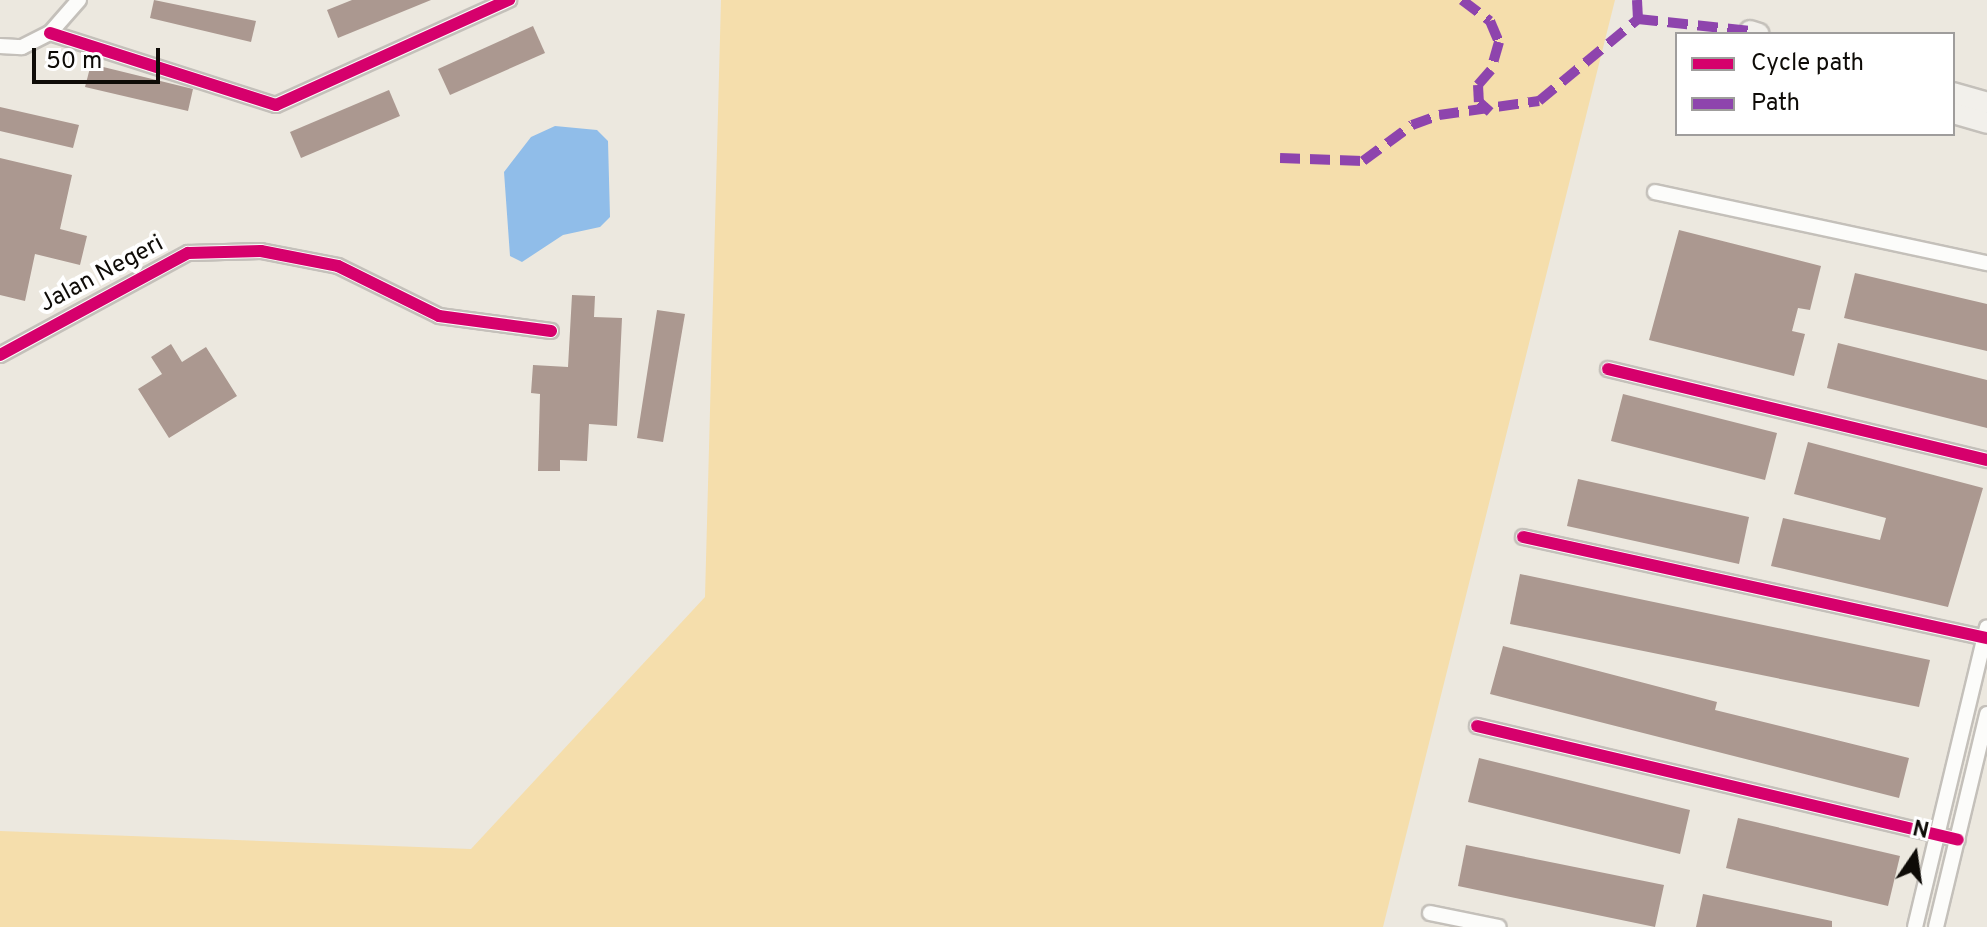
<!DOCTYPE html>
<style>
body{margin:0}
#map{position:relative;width:1987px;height:927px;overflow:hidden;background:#ece8df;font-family:Overpass,sans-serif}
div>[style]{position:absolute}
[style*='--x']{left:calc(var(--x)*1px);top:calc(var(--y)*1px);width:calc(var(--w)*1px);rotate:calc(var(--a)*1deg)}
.green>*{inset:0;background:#f5deac}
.water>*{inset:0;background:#90bde9}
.building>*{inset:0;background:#ab9890}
.roads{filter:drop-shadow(2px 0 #c4c0ba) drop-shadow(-2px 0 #c4c0ba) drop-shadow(0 2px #c4c0ba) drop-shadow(0 -2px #c4c0ba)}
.street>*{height:14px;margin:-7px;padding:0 7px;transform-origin:7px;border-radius:7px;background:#fcfcfa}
.secondary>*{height:20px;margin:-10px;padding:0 10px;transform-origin:10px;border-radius:10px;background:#f2f0eb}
.quiet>*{height:10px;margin-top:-5px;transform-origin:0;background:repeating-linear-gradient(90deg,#8e44ad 0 20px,transparent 0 30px)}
.cycleway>*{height:12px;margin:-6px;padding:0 6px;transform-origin:6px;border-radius:6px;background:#d6006c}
span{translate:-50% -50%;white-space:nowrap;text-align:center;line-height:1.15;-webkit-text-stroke:8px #fff;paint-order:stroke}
.street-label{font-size:24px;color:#0e0b07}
.legend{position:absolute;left:1675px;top:32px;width:280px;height:104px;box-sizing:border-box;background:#fff;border:2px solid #9f9d9c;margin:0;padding:10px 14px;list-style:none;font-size:24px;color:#0e0b07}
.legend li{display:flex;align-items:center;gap:16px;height:40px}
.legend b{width:40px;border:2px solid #9f9d9c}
.north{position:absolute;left:1875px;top:815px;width:80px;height:80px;-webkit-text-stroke:6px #fff;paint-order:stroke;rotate:13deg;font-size:22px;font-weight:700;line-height:32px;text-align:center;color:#0e0b07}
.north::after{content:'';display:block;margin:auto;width:28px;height:36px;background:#0e0b07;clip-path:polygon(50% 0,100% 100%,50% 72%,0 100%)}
.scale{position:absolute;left:32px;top:48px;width:128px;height:36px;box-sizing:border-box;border:4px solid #0e0b07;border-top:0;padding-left:10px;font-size:24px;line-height:28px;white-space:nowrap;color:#0e0b07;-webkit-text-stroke:6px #fff;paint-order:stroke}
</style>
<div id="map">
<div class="green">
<div style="clip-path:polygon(721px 0,1615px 0,1383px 927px,0 927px,0 831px,471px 849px,705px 597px)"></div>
</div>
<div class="water">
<div style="clip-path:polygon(555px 126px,597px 130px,608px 141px,610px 217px,600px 227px,563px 235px,522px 262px,510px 256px,504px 172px,531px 137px)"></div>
</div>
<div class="building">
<div style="clip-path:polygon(154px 0,256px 21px,251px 42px,150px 18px)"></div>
<div style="clip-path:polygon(352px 0,431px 0,338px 38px,327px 10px)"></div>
<div style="clip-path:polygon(533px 26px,545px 53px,450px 95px,438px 69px)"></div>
<div style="clip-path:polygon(91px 64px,193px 89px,188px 111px,85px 87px)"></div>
<div style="clip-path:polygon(389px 90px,400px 116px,301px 158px,290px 132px)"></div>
<div style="clip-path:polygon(0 107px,79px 125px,73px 148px,0 131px)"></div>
<div style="clip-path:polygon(0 158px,72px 175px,60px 229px,87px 236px,80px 265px,35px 254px,25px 301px,0 295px)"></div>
<div style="clip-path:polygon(1679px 230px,1821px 266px,1810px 310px,1798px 308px,1792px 331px,1805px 334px,1794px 376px,1649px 340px)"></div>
<div style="clip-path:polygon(1855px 273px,1987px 304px,1987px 351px,1844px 318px)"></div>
<div style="clip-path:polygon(572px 295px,595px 296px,594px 317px,622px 318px,617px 426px,589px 424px,587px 461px,560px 460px,560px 471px,538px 471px,540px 394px,531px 393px,533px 365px,568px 367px)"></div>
<div style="clip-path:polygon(657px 310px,685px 314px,663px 442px,637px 438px)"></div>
<div style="clip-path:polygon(1838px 343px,1987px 380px,1987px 428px,1827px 388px)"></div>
<div style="clip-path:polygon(171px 344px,182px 362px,206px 347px,237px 396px,169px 438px,138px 389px,162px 374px,151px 357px)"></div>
<div style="clip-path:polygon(1623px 394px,1777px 433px,1765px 480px,1611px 441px)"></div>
<div style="clip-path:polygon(1808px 442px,1983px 488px,1948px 607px,1771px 566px,1783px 518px,1880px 540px,1886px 518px,1794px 494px)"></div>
<div style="clip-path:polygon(1578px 479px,1749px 517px,1739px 564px,1567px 526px)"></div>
<div style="clip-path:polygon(1520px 574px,1930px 660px,1919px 707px,1510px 624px)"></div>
<div style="clip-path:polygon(1503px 646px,1717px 702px,1715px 710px,1909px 758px,1899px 798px,1490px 694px)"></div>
<div style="clip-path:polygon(1479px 758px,1690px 810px,1680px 854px,1468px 802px)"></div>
<div style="clip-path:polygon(1738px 818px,1900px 856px,1888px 906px,1726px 868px)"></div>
<div style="clip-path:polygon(1466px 845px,1664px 885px,1655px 927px,1458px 886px)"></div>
<div style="clip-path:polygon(1703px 894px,1832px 921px,1832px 927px,1696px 927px)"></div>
</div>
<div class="roads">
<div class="street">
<div style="--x:50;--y:33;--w:237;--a:17.7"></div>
<div style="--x:276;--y:105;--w:256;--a:-24.3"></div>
<div style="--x:0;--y:46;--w:22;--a:3"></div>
<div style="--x:22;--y:47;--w:31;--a:-27"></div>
<div style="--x:50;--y:33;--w:44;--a:-48.7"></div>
<div style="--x:1655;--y:192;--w:340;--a:12.1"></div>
<div style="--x:0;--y:355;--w:214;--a:-28.5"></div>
<div style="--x:188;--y:253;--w:73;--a:-1.6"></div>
<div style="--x:261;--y:251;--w:78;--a:11"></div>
<div style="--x:338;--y:266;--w:113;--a:26.3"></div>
<div style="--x:439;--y:316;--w:113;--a:7.6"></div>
<div style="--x:1608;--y:369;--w:390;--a:13.5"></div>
<div style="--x:1523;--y:537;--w:475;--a:12.3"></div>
<div style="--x:1477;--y:726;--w:494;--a:13.3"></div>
<div style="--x:1430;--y:913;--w:70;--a:11.5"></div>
<div style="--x:1915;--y:927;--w:308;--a:-76.5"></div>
<div style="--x:1936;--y:927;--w:219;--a:-76.5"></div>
</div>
<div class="secondary">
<div style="--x:1750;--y:31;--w:9;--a:18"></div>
<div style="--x:1953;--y:93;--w:35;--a:16"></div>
<div style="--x:1953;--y:113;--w:35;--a:16"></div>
</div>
</div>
<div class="quiet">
<div style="--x:1462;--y:0;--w:35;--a:37"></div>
<div style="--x:1490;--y:21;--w:23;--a:67"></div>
<div style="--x:1499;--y:42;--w:29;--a:106"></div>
<div style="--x:1491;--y:70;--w:20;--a:131"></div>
<div style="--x:1478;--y:85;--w:17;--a:87"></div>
<div style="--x:1479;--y:102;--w:15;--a:42"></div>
<div style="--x:1637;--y:0;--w:19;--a:87"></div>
<div style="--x:1280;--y:158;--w:83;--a:2.1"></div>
<div style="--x:1363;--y:161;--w:61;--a:-36.3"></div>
<div style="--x:1412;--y:125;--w:29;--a:-20"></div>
<div style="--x:1439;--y:115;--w:101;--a:-8"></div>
<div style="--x:1539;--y:101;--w:129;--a:-39.6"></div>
<div style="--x:1638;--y:19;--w:113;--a:6.1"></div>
</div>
<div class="cycleway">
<div style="--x:50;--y:33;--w:237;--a:17.7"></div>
<div style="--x:276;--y:105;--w:256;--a:-24.3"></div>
<div style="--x:0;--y:355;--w:214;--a:-28.5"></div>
<div style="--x:188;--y:253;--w:73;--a:-1.6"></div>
<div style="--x:261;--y:251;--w:78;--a:11"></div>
<div style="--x:338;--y:266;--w:113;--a:26.3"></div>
<div style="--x:439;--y:316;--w:113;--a:7.6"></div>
<div style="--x:1608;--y:369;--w:390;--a:13.5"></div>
<div style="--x:1523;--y:537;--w:475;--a:12.3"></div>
<div style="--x:1477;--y:726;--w:494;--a:13.3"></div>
</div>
<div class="street-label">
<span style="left:102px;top:275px;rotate:-28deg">Jalan Negeri</span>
</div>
<ul class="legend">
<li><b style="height:10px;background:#d6006c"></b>Cycle path</li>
<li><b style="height:10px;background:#8e44ad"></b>Path</li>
</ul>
<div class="north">N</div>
<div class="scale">50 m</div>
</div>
